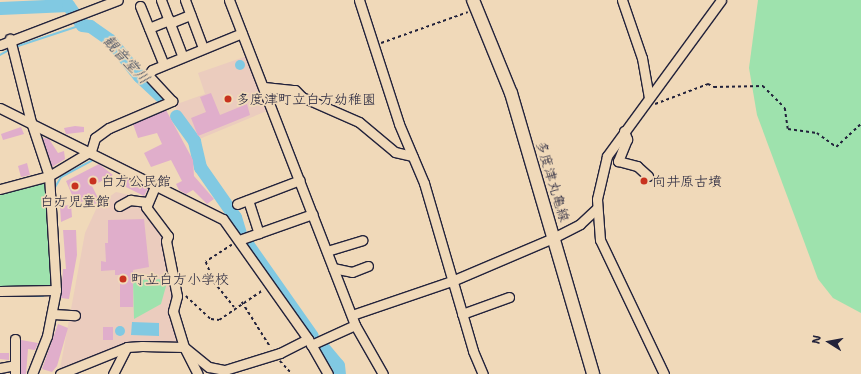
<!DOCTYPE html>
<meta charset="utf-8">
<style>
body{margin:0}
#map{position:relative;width:861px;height:374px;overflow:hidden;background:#f0d9b9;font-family:"Shantell Sans","Klee One",sans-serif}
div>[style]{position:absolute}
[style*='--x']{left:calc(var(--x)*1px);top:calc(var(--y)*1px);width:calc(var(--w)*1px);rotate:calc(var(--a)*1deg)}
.built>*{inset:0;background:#ebccbe}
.green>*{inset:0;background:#9ee2ad}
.water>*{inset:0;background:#81c9e2}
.round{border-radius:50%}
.stream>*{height:2px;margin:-1px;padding:0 1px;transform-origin:1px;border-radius:1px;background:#81c9e2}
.river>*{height:13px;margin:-6.5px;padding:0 6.5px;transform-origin:6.5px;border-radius:6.5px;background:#81c9e2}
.building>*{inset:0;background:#e0aecb}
.path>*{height:1.5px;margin-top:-0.75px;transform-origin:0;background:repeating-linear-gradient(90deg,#22223b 0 3px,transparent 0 6px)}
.roads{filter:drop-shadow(1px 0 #22223b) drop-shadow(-1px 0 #22223b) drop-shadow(0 1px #22223b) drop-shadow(0 -1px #22223b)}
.minor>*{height:9px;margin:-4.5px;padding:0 4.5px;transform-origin:4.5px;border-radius:4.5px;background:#f0d9b9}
.major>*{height:12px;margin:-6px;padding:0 6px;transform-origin:6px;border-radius:6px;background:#f0d9b9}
.dots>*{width:11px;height:11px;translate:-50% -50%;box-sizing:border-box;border:2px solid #f0d9b9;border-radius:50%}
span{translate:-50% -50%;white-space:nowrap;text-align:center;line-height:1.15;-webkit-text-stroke:3.5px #f0d9b9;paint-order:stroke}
.poi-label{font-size:14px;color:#22223b}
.left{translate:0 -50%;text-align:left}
.street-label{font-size:14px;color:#22223b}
.water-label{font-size:15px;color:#35435c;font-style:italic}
.north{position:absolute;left:809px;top:322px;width:40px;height:40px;-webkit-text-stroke:3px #f0d9b9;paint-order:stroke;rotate:281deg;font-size:11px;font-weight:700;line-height:16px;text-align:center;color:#22223b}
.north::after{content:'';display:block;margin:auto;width:14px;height:18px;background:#22223b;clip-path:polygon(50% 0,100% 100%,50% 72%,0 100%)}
</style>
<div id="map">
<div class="built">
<div style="clip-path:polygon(247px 56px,269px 110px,197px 140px,176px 110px,177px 104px,205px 94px,198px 73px)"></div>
<div style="clip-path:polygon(116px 192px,138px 197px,163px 230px,175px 297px,169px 309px,179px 342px,116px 346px,60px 369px,85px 233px,98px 205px)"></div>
</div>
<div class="green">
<div style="clip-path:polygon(758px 0,861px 0,861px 313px,833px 298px,818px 279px,757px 115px,749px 68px)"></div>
<div style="clip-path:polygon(46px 179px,53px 288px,0 289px,0 191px)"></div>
<div style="clip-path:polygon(168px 279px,161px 304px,134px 319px,133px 280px)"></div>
</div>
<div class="water">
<div class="round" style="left:235px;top:60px;width:10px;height:10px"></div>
<div style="clip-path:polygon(132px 322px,159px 323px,159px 336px,131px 335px)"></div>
<div class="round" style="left:115px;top:326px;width:10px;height:10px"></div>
</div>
<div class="stream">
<div style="--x:15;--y:47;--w:71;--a:-18.2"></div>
<div style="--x:0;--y:55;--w:10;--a:-29"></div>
<div style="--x:54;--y:189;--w:14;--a:-60"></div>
<div style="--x:61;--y:177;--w:38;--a:-28"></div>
<div style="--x:0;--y:296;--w:43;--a:0"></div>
<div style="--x:58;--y:308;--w:9;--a:-84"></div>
</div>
<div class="river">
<div style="--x:0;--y:8;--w:68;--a:-2.5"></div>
<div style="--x:68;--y:5;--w:24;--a:55"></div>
<div style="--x:82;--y:25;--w:8;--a:7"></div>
<div style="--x:90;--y:26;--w:24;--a:35"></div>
<div style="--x:110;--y:40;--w:46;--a:51.1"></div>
<div style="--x:139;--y:76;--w:34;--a:43"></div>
<div style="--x:176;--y:116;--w:31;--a:54"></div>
<div style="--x:194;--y:141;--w:27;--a:77"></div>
<div style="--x:200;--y:167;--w:61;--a:55"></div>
<div style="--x:235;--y:217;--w:17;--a:73"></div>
<div style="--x:248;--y:245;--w:111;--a:54.9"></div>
<div style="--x:321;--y:345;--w:26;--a:50"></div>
<div style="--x:338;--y:365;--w:9;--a:84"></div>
</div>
<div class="building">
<div style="clip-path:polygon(211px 93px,220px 115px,247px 104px,250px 115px,198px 136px,191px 118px,206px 112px,200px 97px)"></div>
<div style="clip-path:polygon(166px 110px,193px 160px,194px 176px,214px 199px,207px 204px,193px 190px,186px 194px,179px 190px,176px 184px,182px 181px,171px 160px,151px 167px,144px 153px,162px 144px,157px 133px,138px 138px,133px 124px)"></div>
<div style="clip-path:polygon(75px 126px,84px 127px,84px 132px,66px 134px,64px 128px)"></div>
<div style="clip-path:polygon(21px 127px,24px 134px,3px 140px,1px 134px)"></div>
<div style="clip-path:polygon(43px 138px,49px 139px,58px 153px,64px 151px,65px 159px,52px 167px)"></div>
<div style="clip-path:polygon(27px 163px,30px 175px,21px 177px,18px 166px)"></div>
<div style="clip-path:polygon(99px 164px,113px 175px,92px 186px,100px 202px,92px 205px,89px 199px,76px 204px,66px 181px)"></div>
<div style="clip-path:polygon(124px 176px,148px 188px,144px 196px,120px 184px)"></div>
<div style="clip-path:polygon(71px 205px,72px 217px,61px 222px,60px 206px)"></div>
<div style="clip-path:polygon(144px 219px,149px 267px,133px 270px,133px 307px,120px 307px,120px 275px,115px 275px,115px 270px,101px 271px,101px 261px,106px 262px,105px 243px,108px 243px,108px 220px)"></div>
<div style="clip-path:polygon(63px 230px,76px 230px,77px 255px,69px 299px,61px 298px,63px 269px,66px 269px)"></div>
<div style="clip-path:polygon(58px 324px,68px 328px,57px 366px,52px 372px,42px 369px)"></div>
<div style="clip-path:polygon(103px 327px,113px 327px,113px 340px,103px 340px)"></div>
<div style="clip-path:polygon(21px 340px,38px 343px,35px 350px,28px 349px,26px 374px,21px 374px)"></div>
<div style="clip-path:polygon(0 353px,9px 353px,9px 360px,0 359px)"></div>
</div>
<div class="path">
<div style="--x:381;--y:43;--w:92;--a:-19.6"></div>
<div style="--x:655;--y:104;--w:57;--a:-20.7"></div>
<div style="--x:708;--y:84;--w:7;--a:27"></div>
<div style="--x:714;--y:87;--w:49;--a:-1.2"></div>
<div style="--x:763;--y:86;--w:31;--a:45"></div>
<div style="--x:785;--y:108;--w:21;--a:82"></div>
<div style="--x:788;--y:129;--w:29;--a:8"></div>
<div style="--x:817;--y:133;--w:24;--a:36"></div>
<div style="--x:836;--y:147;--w:34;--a:-43"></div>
<div style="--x:232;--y:245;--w:31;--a:147"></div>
<div style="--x:206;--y:262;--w:22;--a:68"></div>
<div style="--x:214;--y:282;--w:32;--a:51"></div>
<div style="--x:186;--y:296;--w:34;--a:43"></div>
<div style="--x:211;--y:319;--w:8;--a:7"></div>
<div style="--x:219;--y:320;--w:53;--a:-34.3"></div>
<div style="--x:242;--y:302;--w:54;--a:57.8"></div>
<div style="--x:280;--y:361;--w:18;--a:47"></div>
</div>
<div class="roads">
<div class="minor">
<div style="--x:161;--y:0;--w:59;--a:69.1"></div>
<div style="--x:185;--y:0;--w:51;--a:69.4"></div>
<div style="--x:229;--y:0;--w:349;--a:68.8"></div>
<div style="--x:355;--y:325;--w:56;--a:60.3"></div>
<div style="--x:359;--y:0;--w:130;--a:72.1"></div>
<div style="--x:399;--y:124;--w:64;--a:67"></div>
<div style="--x:424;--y:183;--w:175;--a:73.7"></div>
<div style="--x:473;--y:351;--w:25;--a:67"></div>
<div style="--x:622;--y:0;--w:61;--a:71"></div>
<div style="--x:642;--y:58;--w:39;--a:80"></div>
<div style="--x:140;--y:6;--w:61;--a:68"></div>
<div style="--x:170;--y:23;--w:22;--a:-22"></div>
<div style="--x:149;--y:28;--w:22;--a:-22"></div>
<div style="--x:0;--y:45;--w:126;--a:-20.9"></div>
<div style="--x:264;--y:87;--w:31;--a:6"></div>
<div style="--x:295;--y:90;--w:10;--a:45"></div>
<div style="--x:302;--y:97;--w:62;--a:23.7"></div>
<div style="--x:359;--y:122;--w:47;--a:39.8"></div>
<div style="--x:395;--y:152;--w:18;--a:13"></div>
<div style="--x:0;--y:108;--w:249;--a:26.5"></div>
<div style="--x:223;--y:219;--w:147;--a:54.7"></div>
<div style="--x:308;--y:339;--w:40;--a:60.3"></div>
<div style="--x:624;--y:131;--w:9;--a:69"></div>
<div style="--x:627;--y:139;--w:24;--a:112"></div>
<div style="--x:618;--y:161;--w:20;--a:15"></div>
<div style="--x:637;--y:166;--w:15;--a:42"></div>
<div style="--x:156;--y:184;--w:25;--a:113"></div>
<div style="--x:146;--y:207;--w:36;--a:53"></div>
<div style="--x:168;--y:236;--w:5;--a:112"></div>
<div style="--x:166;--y:241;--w:56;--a:78.7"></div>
<div style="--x:177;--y:296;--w:16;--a:105"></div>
<div style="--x:173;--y:311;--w:38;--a:73"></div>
<div style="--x:184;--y:347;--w:30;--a:63"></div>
<div style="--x:0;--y:189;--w:51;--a:-14.9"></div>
<div style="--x:49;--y:176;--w:57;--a:-108.4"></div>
<div style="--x:31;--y:122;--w:86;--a:-104.2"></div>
<div style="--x:248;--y:200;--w:35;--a:72"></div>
<div style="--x:237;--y:204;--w:67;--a:-20.9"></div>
<div style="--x:119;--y:206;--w:13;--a:-29"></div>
<div style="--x:130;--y:200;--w:17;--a:7"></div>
<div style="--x:239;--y:240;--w:78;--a:-19.4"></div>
<div style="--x:327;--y:251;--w:37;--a:-17"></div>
<div style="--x:333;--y:268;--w:19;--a:12"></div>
<div style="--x:352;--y:272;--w:17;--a:-21"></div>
<div style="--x:0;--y:291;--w:56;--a:-1"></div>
<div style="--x:53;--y:314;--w:22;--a:3"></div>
<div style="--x:462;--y:314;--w:50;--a:-19.9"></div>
<div style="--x:352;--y:315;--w:106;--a:-18.8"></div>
<div style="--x:452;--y:281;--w:112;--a:-23.1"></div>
<div style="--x:555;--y:237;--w:28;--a:-27"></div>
<div style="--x:580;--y:224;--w:23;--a:-43"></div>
<div style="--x:311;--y:345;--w:48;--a:-24.4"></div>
<div style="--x:0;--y:368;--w:15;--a:-11"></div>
<div style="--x:15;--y:374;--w:35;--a:-90"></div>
<div style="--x:32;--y:374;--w:41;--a:-68.5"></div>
<div style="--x:47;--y:336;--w:47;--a:-78.9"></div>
<div style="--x:56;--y:290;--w:114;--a:-93.5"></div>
<div style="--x:49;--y:176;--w:49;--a:-30.8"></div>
<div style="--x:91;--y:151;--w:14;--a:-73"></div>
<div style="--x:95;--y:138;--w:17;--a:-36"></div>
<div style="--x:109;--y:128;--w:69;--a:-23.2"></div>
<div style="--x:172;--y:101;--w:35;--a:-133"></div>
<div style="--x:148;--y:75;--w:6;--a:-51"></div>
<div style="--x:152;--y:70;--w:97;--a:-22.3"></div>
<div style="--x:60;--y:374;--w:72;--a:-21.9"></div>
<div style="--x:127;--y:347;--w:15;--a:-4"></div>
<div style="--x:142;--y:346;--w:42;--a:1.4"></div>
<div style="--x:184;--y:347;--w:32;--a:39"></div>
<div style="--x:209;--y:367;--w:16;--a:11"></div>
<div style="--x:225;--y:370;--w:58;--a:-17.2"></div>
<div style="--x:280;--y:353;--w:31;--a:-27"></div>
<div style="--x:113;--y:374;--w:30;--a:-63"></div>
<div style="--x:664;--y:374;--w:148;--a:-115.5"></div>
<div style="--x:600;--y:240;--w:41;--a:-94.2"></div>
<div style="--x:597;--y:199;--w:44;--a:-76.9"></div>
<div style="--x:607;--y:156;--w:193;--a:-53.8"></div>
</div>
<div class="major">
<div style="--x:473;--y:0;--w:100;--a:67.8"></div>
<div style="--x:511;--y:93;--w:293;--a:73.7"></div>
</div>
</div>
<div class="dots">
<div style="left:228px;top:99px;background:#c8321e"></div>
<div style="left:93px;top:181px;background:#c8321e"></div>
<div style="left:644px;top:181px;background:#c8321e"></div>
<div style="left:75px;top:186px;background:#c8321e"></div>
<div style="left:123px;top:279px;background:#c8321e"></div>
</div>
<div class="poi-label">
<span class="left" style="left:236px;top:99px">多度津町立白方幼稚園</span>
<span class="left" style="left:101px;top:181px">白方公民館</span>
<span class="left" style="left:652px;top:181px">向井原古墳</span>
<span style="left:75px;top:201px">白方児童館</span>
<span class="left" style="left:131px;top:279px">町立白方小学校</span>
</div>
<div class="street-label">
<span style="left:553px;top:181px;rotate:73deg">多度津丸亀線</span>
</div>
<div class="water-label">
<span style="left:126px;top:60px;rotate:47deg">観音堂川</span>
</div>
<div class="north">N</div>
</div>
